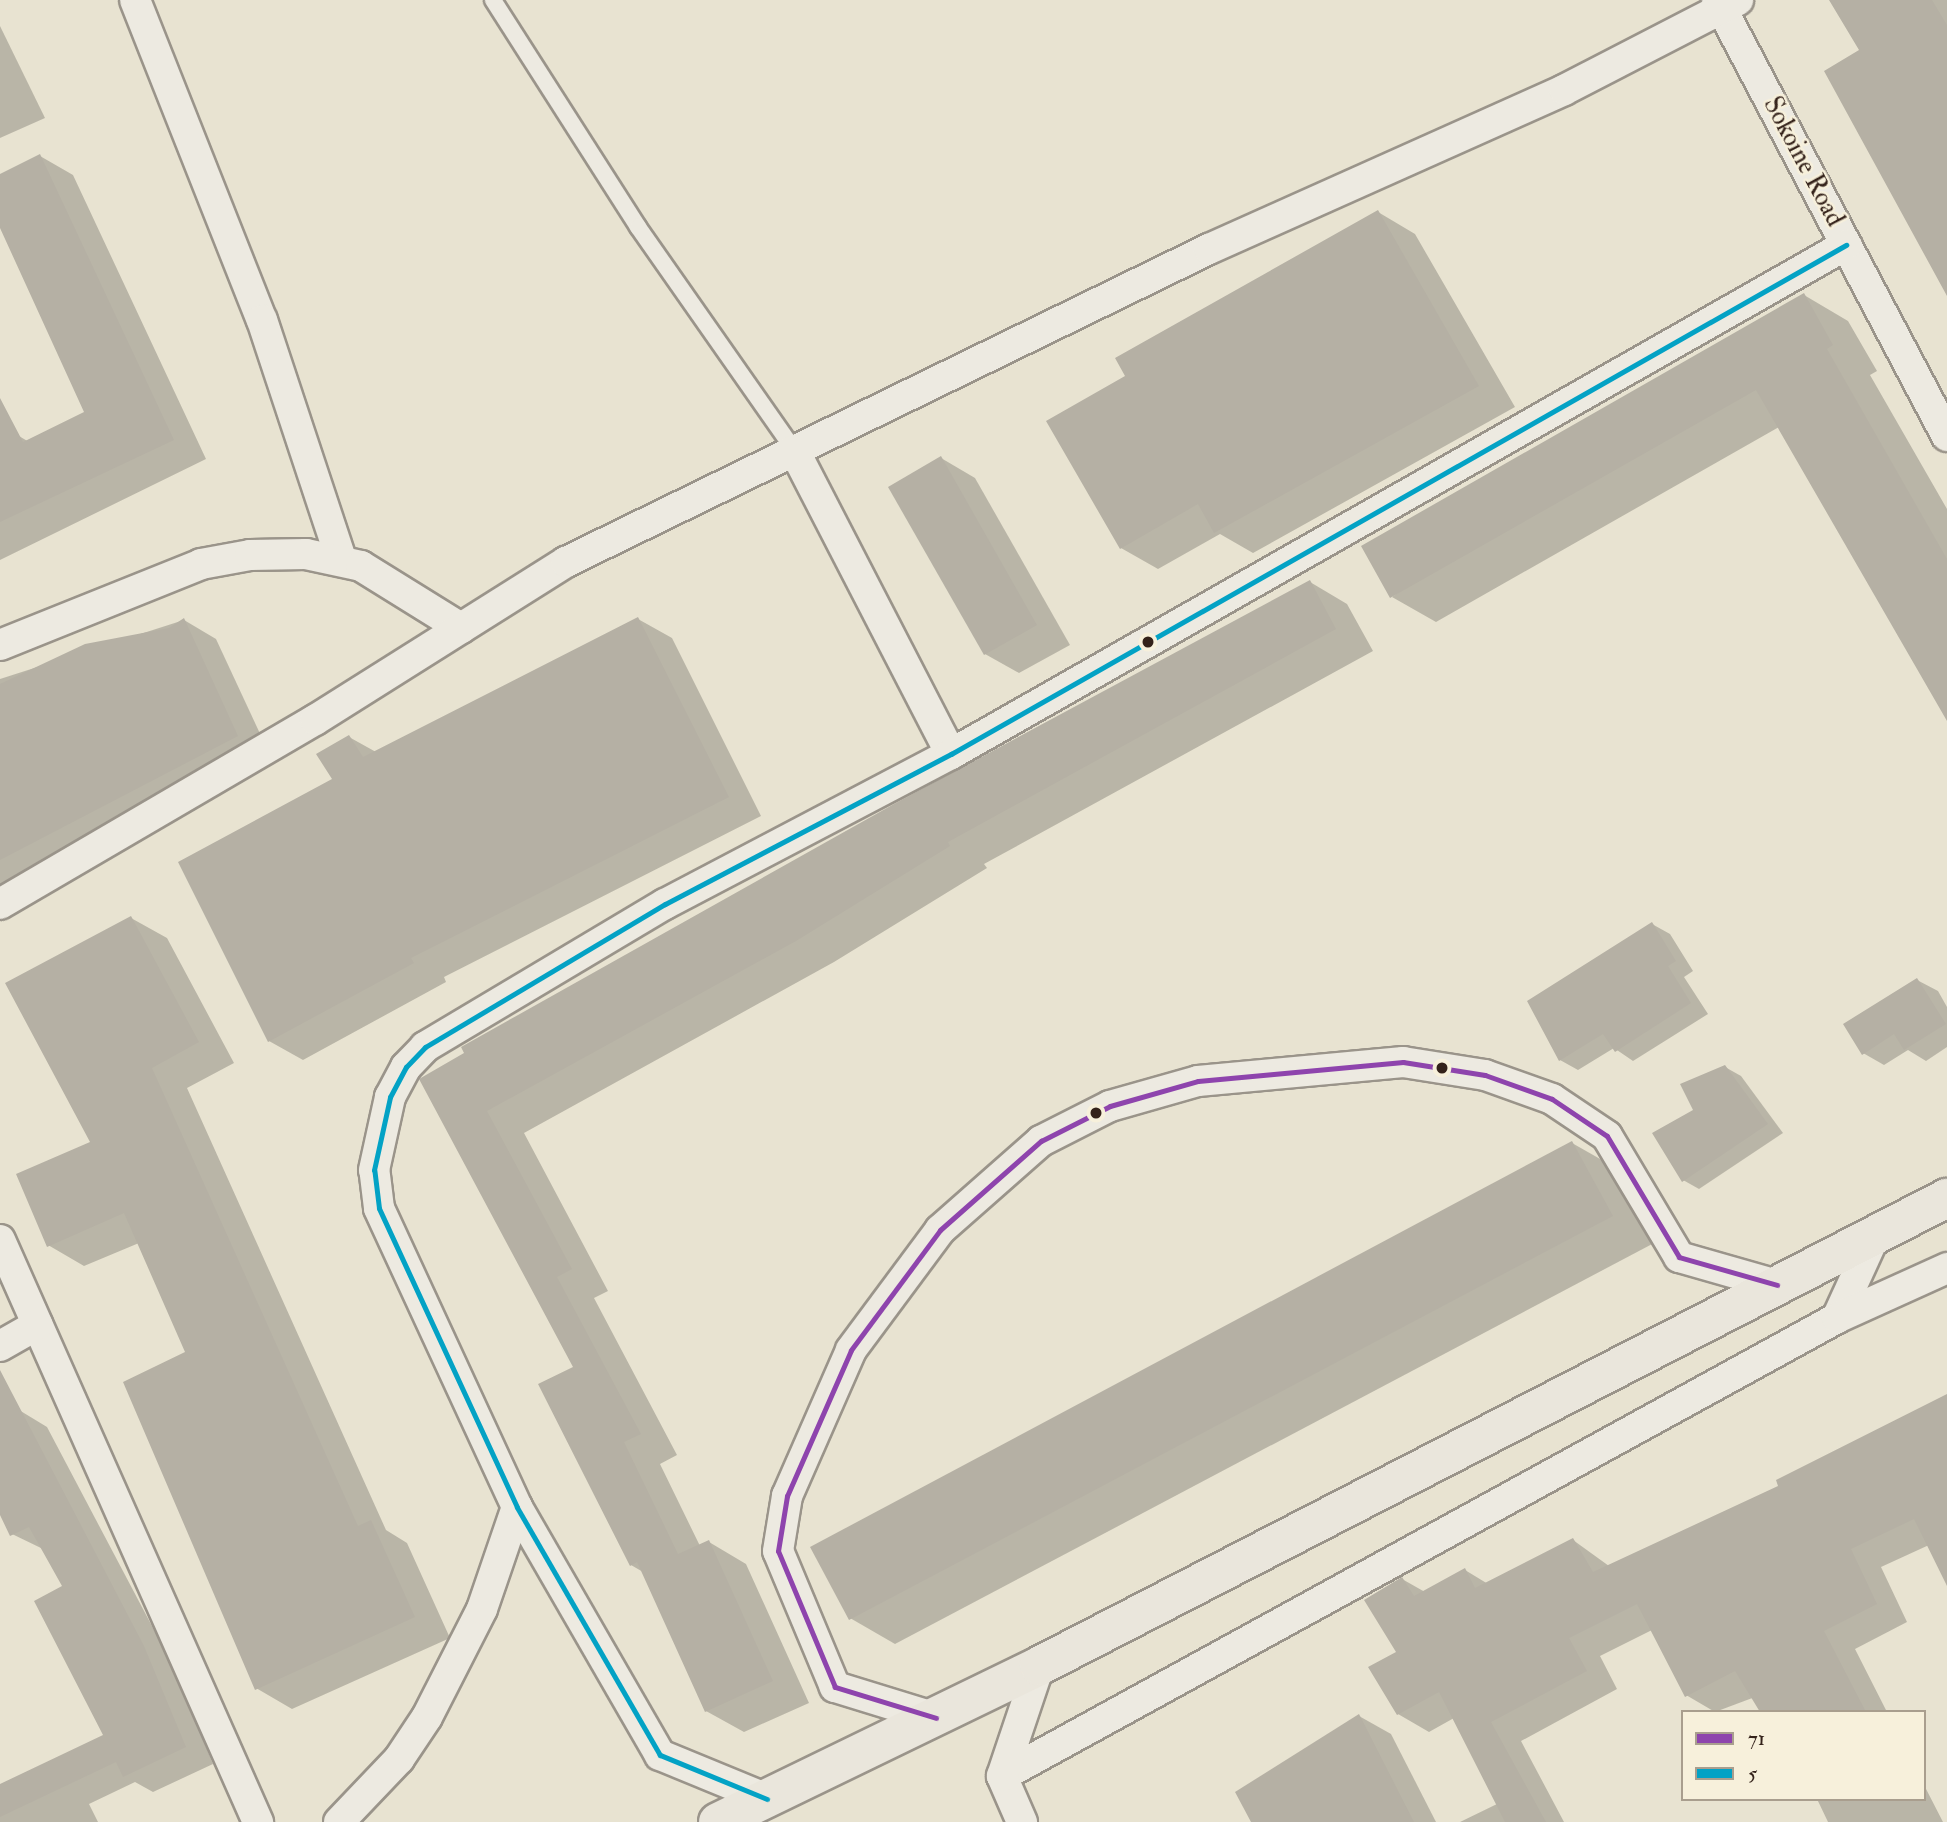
<!DOCTYPE html>
<style>
body{margin:0}
#map{position:relative;width:1947px;height:1822px;overflow:hidden;background:#e8e3d1;font-family:"IM FELL Double Pica",serif}
div>[style]{position:absolute}
[style*='--x']{left:calc(var(--x)*1px);top:calc(var(--y)*1px);width:calc(var(--w)*1px);rotate:calc(var(--a)*1deg)}
.shadow>*{inset:0;background:#0003}
.building>*{inset:0;background:#b5b0a4}
.roads{filter:drop-shadow(2px 0 #9a948a) drop-shadow(-2px 0 #9a948a) drop-shadow(0 2px #9a948a) drop-shadow(0 -2px #9a948a)}
.service>*{height:16px;margin:-8px;padding:0 8px;transform-origin:8px;border-radius:8px;background:#edeae1}
.minor>*{height:30px;margin:-15px;padding:0 15px;transform-origin:15px;border-radius:15px;background:#edeae1}
.trunk>*{height:38px;margin:-19px;padding:0 19px;transform-origin:19px;border-radius:19px;background:#eae6dc}
.bus-1>*{height:5px;margin:-2.5px;padding:0 2.5px;transform-origin:2.5px;border-radius:2.5px;background:#8e44ad}
.bus-2>*{height:5px;margin:-2.5px;padding:0 2.5px;transform-origin:2.5px;border-radius:2.5px;background:#03a2c5}
.dots>*{width:19px;height:19px;translate:-50% -50%;box-sizing:border-box;border:4px solid #f7f0db;border-radius:50%}
span{translate:-50% -50%;white-space:nowrap;text-align:center;line-height:1.15;-webkit-text-stroke:5px #f7f0db;paint-order:stroke}
.street-label{font-size:26px;color:#34221a}
.legend{position:absolute;left:1681px;top:1710px;width:245px;height:91px;box-sizing:border-box;background:#f7f0db;border:2px solid #a99e8e;margin:0;padding:9px 12px;list-style:none;font-size:21px;color:#34221a}
.legend li{display:flex;align-items:center;gap:14px;height:35px}
.legend b{width:35px;border:2px solid #a99e8e}
</style>
<div id="map">
<div class="shadow">
<div style="clip-path:polygon(1831px 0,1947px 0,1947px 186px,1861px 51px)"></div>
<div style="clip-path:polygon(0 26px,45px 118px,0 138px)"></div>
<div style="clip-path:polygon(40px 156px,73px 175px,206px 459px,0 560px,0 446px,19px 436px,29px 442px,86px 413px,0 224px,0 176px)"></div>
<div style="clip-path:polygon(1378px 212px,1415px 234px,1515px 407px,1253px 553px,1220px 534px,1158px 569px,1121px 548px,1127px 377px)"></div>
<div style="clip-path:polygon(1804px 295px,1848px 321px,1877px 371px,1870px 375px,1947px 509px,1947px 717px,1779px 427px,1436px 622px,1392px 597px)"></div>
<div style="clip-path:polygon(941px 458px,975px 478px,1070px 645px,1019px 673px,985px 654px)"></div>
<div style="clip-path:polygon(1310px 582px,1347px 604px,1373px 651px,984px 864px,987px 868px,834px 962px,524px 1133px,608px 1291px,594px 1298px,677px 1455px,660px 1464px,700px 1546px,709px 1542px,746px 1564px,809px 1703px,744px 1732px,706px 1711px,643px 1572px,631px 1565px,575px 1368px,423px 1078px)"></div>
<div style="clip-path:polygon(638px 619px,672px 638px,761px 816px,444px 977px,446px 982px,303px 1060px,269px 1041px,349px 737px,376px 752px)"></div>
<div style="clip-path:polygon(184px 620px,216px 639px,270px 755px,0 897px,0 679px)"></div>
<div style="clip-path:polygon(131px 918px,167px 938px,234px 1063px,187px 1088px,386px 1530px,407px 1543px,450px 1638px,292px 1709px,256px 1688px,188px 1353px,139px 1243px,84px 1266px,48px 1245px,93px 1142px)"></div>
<div style="clip-path:polygon(1652px 924px,1670px 934px,1693px 971px,1684px 977px,1708px 1014px,1633px 1061px,1614px 1048px,1578px 1070px,1560px 1060px,1529px 1001px)"></div>
<div style="clip-path:polygon(1917px 980px,1938px 991px,1947px 1007px,1947px 1047px,1926px 1061px,1908px 1050px,1884px 1065px,1863px 1053px)"></div>
<div style="clip-path:polygon(1725px 1067px,1741px 1076px,1783px 1133px,1699px 1189px,1683px 1180px,1695px 1110px)"></div>
<div style="clip-path:polygon(1572px 1143px,1616px 1168px,1656px 1242px,895px 1644px,850px 1618px)"></div>
<div style="clip-path:polygon(1947px 1396px,1947px 1573px,1929px 1545px,1881px 1567px,1907px 1622px,1855px 1649px,1887px 1712px,1762px 1712px,1755px 1697px,1715px 1712px,1686px 1695px,1652px 1630px,1600px 1656px,1617px 1689px,1521px 1741px,1564px 1822px,1460px 1822px,1497px 1804px,1454px 1718px,1429px 1732px,1398px 1714px,1402px 1579px,1425px 1592px,1465px 1570px,1488px 1584px,1573px 1540px,1609px 1566px,1780px 1487px)"></div>
<div style="clip-path:polygon(19px 1410px,47px 1427px,172px 1664px,213px 1764px,153px 1792px,135px 1782px,89px 1804px,98px 1822px,0 1822px,0 1786px,105px 1736px,65px 1587px,43px 1549px,12px 1534px,0 1511px,0 1420px)"></div>
<div style="clip-path:polygon(1359px 1716px,1391px 1734px,1436px 1822px,1252px 1822px)"></div>
<div style="clip-path:polygon(1924px 1785px,1943px 1822px,1828px 1822px,1817px 1799px,1924px 1799px)"></div>
</div>
<div class="building">
<div style="clip-path:polygon(1829px 0,1932px 0,1947px 25px,1947px 296px,1824px 71px,1859px 50px)"></div>
<div style="clip-path:polygon(40px 154px,174px 440px,0 522px,0 398px,23px 442px,84px 412px,0 228px,0 174px)"></div>
<div style="clip-path:polygon(1378px 210px,1479px 386px,1214px 533px,1198px 504px,1120px 549px,1046px 421px,1125px 376px,1115px 358px)"></div>
<div style="clip-path:polygon(1804px 293px,1833px 345px,1827px 349px,1947px 559px,1947px 721px,1756px 390px,1390px 598px,1361px 546px)"></div>
<div style="clip-path:polygon(941px 456px,1037px 625px,984px 655px,888px 487px)"></div>
<div style="clip-path:polygon(1310px 580px,1336px 629px,948px 842px,950px 846px,796px 941px,487px 1111px,572px 1269px,557px 1277px,641px 1434px,624px 1442px,678px 1554px,709px 1540px,773px 1681px,705px 1712px,637px 1562px,630px 1566px,538px 1384px,573px 1367px,419px 1079px,464px 1053px,461px 1047px,894px 804px)"></div>
<div style="clip-path:polygon(638px 617px,729px 797px,411px 958px,414px 963px,268px 1042px,178px 862px,332px 779px,316px 754px,349px 735px,363px 757px)"></div>
<div style="clip-path:polygon(184px 618px,238px 736px,0 860px,0 684px,85px 644px,169px 628px)"></div>
<div style="clip-path:polygon(131px 916px,199px 1042px,152px 1068px,358px 1526px,371px 1520px,415px 1617px,255px 1690px,123px 1382px,185px 1352px,124px 1213px,47px 1247px,16px 1174px,90px 1142px,5px 983px)"></div>
<div style="clip-path:polygon(1652px 922px,1676px 961px,1668px 966px,1691px 1003px,1615px 1052px,1603px 1034px,1559px 1061px,1527px 1001px)"></div>
<div style="clip-path:polygon(1917px 978px,1946px 1024px,1904px 1050px,1894px 1034px,1862px 1055px,1843px 1024px)"></div>
<div style="clip-path:polygon(1725px 1065px,1768px 1124px,1682px 1182px,1652px 1133px,1693px 1110px,1680px 1084px)"></div>
<div style="clip-path:polygon(1572px 1141px,1613px 1216px,849px 1620px,810px 1547px)"></div>
<div style="clip-path:polygon(0 1370px,144px 1646px,186px 1747px,123px 1777px,116px 1762px,0 1817px,0 1784px,103px 1735px,34px 1601px,62px 1586px,29px 1527px,10px 1536px,0 1515px)"></div>
<div style="clip-path:polygon(1947px 1394px,1947px 1586px,1914px 1519px,1851px 1549px,1877px 1604px,1824px 1631px,1866px 1712px,1760px 1712px,1735px 1671px,1685px 1697px,1637px 1604px,1569px 1638px,1587px 1671px,1491px 1722px,1546px 1822px,1505px 1822px,1439px 1692px,1397px 1715px,1368px 1667px,1396px 1652px,1364px 1600px,1402px 1577px,1414px 1596px,1465px 1568px,1475px 1588px,1573px 1538px,1593px 1572px,1778px 1486px,1776px 1480px)"></div>
<div style="clip-path:polygon(1359px 1714px,1414px 1822px,1251px 1822px,1235px 1792px)"></div>
</div>
<div class="roads">
<div class="service">
<div style="--x:493;--y:0;--w:269;--a:57.4"></div>
<div style="--x:638;--y:227;--w:272;--a:55"></div>
</div>
<div class="minor">
<div style="--x:135;--y:0;--w:344;--a:68.4"></div>
<div style="--x:262;--y:320;--w:252;--a:71.7"></div>
<div style="--x:1717;--y:0;--w:493;--a:62.2"></div>
<div style="--x:794;--y:450;--w:342;--a:62.7"></div>
<div style="--x:0;--y:645;--w:217;--a:-21.9"></div>
<div style="--x:201;--y:564;--w:50;--a:-10.4"></div>
<div style="--x:250;--y:555;--w:56;--a:-1"></div>
<div style="--x:306;--y:554;--w:56;--a:12.3"></div>
<div style="--x:361;--y:566;--w:118;--a:31.8"></div>
<div style="--x:0;--y:904;--w:365;--a:-30.3"></div>
<div style="--x:315;--y:720;--w:297;--a:-32.2"></div>
<div style="--x:566;--y:562;--w:715;--a:-25.96"></div>
<div style="--x:1209;--y:249;--w:389;--a:-24.1"></div>
<div style="--x:1564;--y:90;--w:196;--a:-27.3"></div>
<div style="--x:0;--y:1240;--w:637;--a:66.09"></div>
<div style="--x:1837;--y:1318;--w:91;--a:-65.4"></div>
<div style="--x:0;--y:1346;--w:43;--a:-29.6"></div>
<div style="--x:936;--y:1718;--w:106;--a:-162.9"></div>
<div style="--x:835;--y:1687;--w:147;--a:-112.7"></div>
<div style="--x:778;--y:1551;--w:56;--a:-80.7"></div>
<div style="--x:787;--y:1496;--w:159;--a:-66.3"></div>
<div style="--x:851;--y:1350;--w:149;--a:-53.4"></div>
<div style="--x:940;--y:1230;--w:135;--a:-41.4"></div>
<div style="--x:1041;--y:1141;--w:77;--a:-26.9"></div>
<div style="--x:1110;--y:1106;--w:91;--a:-15.9"></div>
<div style="--x:1198;--y:1081;--w:206;--a:-5.3"></div>
<div style="--x:1403;--y:1062;--w:83;--a:9"></div>
<div style="--x:1485;--y:1075;--w:71;--a:19.7"></div>
<div style="--x:1552;--y:1099;--w:66;--a:33.9"></div>
<div style="--x:1607;--y:1136;--w:141;--a:59.2"></div>
<div style="--x:1679;--y:1257;--w:102;--a:15.9"></div>
<div style="--x:1002;--y:1776;--w:952;--a:-28.74"></div>
<div style="--x:1837;--y:1318;--w:121;--a:-24.4"></div>
<div style="--x:767;--y:1799;--w:116;--a:-157.6"></div>
<div style="--x:660;--y:1755;--w:286;--a:-120"></div>
<div style="--x:517;--y:1507;--w:329;--a:-114.8"></div>
<div style="--x:379;--y:1208;--w:38;--a:-97"></div>
<div style="--x:374;--y:1170;--w:75;--a:-77.6"></div>
<div style="--x:390;--y:1097;--w:34;--a:-62"></div>
<div style="--x:406;--y:1067;--w:28;--a:-46"></div>
<div style="--x:425;--y:1047;--w:279;--a:-30.8"></div>
<div style="--x:665;--y:904;--w:323;--a:-27.7"></div>
<div style="--x:951;--y:754;--w:1030;--a:-29.63"></div>
<div style="--x:339;--y:1822;--w:87;--a:-46.4"></div>
<div style="--x:399;--y:1759;--w:50;--a:-56.3"></div>
<div style="--x:427;--y:1717;--w:121;--a:-63"></div>
<div style="--x:482;--y:1609;--w:108;--a:-71.1"></div>
<div style="--x:1022;--y:1822;--w:50;--a:-113.5"></div>
<div style="--x:1002;--y:1776;--w:116;--a:-71.4"></div>
</div>
<div class="trunk">
<div style="--x:718;--y:1822;--w:357;--a:-25.9"></div>
<div style="--x:1039;--y:1666;--w:1022;--a:-27.27"></div>
</div>
</div>
<div class="bus-1">
<div style="--x:936;--y:1718;--w:106;--a:-162.9"></div>
<div style="--x:835;--y:1687;--w:147;--a:-112.7"></div>
<div style="--x:778;--y:1551;--w:56;--a:-80.7"></div>
<div style="--x:787;--y:1496;--w:159;--a:-66.3"></div>
<div style="--x:851;--y:1350;--w:149;--a:-53.4"></div>
<div style="--x:940;--y:1230;--w:135;--a:-41.4"></div>
<div style="--x:1041;--y:1141;--w:77;--a:-26.9"></div>
<div style="--x:1110;--y:1106;--w:91;--a:-15.9"></div>
<div style="--x:1198;--y:1081;--w:206;--a:-5.3"></div>
<div style="--x:1403;--y:1062;--w:83;--a:9"></div>
<div style="--x:1485;--y:1075;--w:71;--a:19.7"></div>
<div style="--x:1552;--y:1099;--w:66;--a:33.9"></div>
<div style="--x:1607;--y:1136;--w:141;--a:59.2"></div>
<div style="--x:1679;--y:1257;--w:102;--a:15.9"></div>
</div>
<div class="bus-2">
<div style="--x:767;--y:1799;--w:116;--a:-157.6"></div>
<div style="--x:660;--y:1755;--w:286;--a:-120"></div>
<div style="--x:517;--y:1507;--w:329;--a:-114.8"></div>
<div style="--x:379;--y:1208;--w:38;--a:-97"></div>
<div style="--x:374;--y:1170;--w:75;--a:-77.6"></div>
<div style="--x:390;--y:1097;--w:34;--a:-62"></div>
<div style="--x:406;--y:1067;--w:28;--a:-46"></div>
<div style="--x:425;--y:1047;--w:279;--a:-30.8"></div>
<div style="--x:665;--y:904;--w:323;--a:-27.7"></div>
<div style="--x:951;--y:754;--w:1030;--a:-29.63"></div>
</div>
<div class="dots">
<div style="left:1148px;top:642px;background:#34221a"></div>
<div style="left:1442px;top:1068px;background:#34221a"></div>
<div style="left:1096px;top:1113px;background:#34221a"></div>
</div>
<div class="street-label">
<span style="left:1803px;top:162px;rotate:62deg">Sokoine Road</span>
</div>
<ul class="legend">
<li><b style="height:9px;background:#8e44ad"></b>71</li>
<li><b style="height:9px;background:#03a2c5"></b>5</li>
</ul>
</div>
